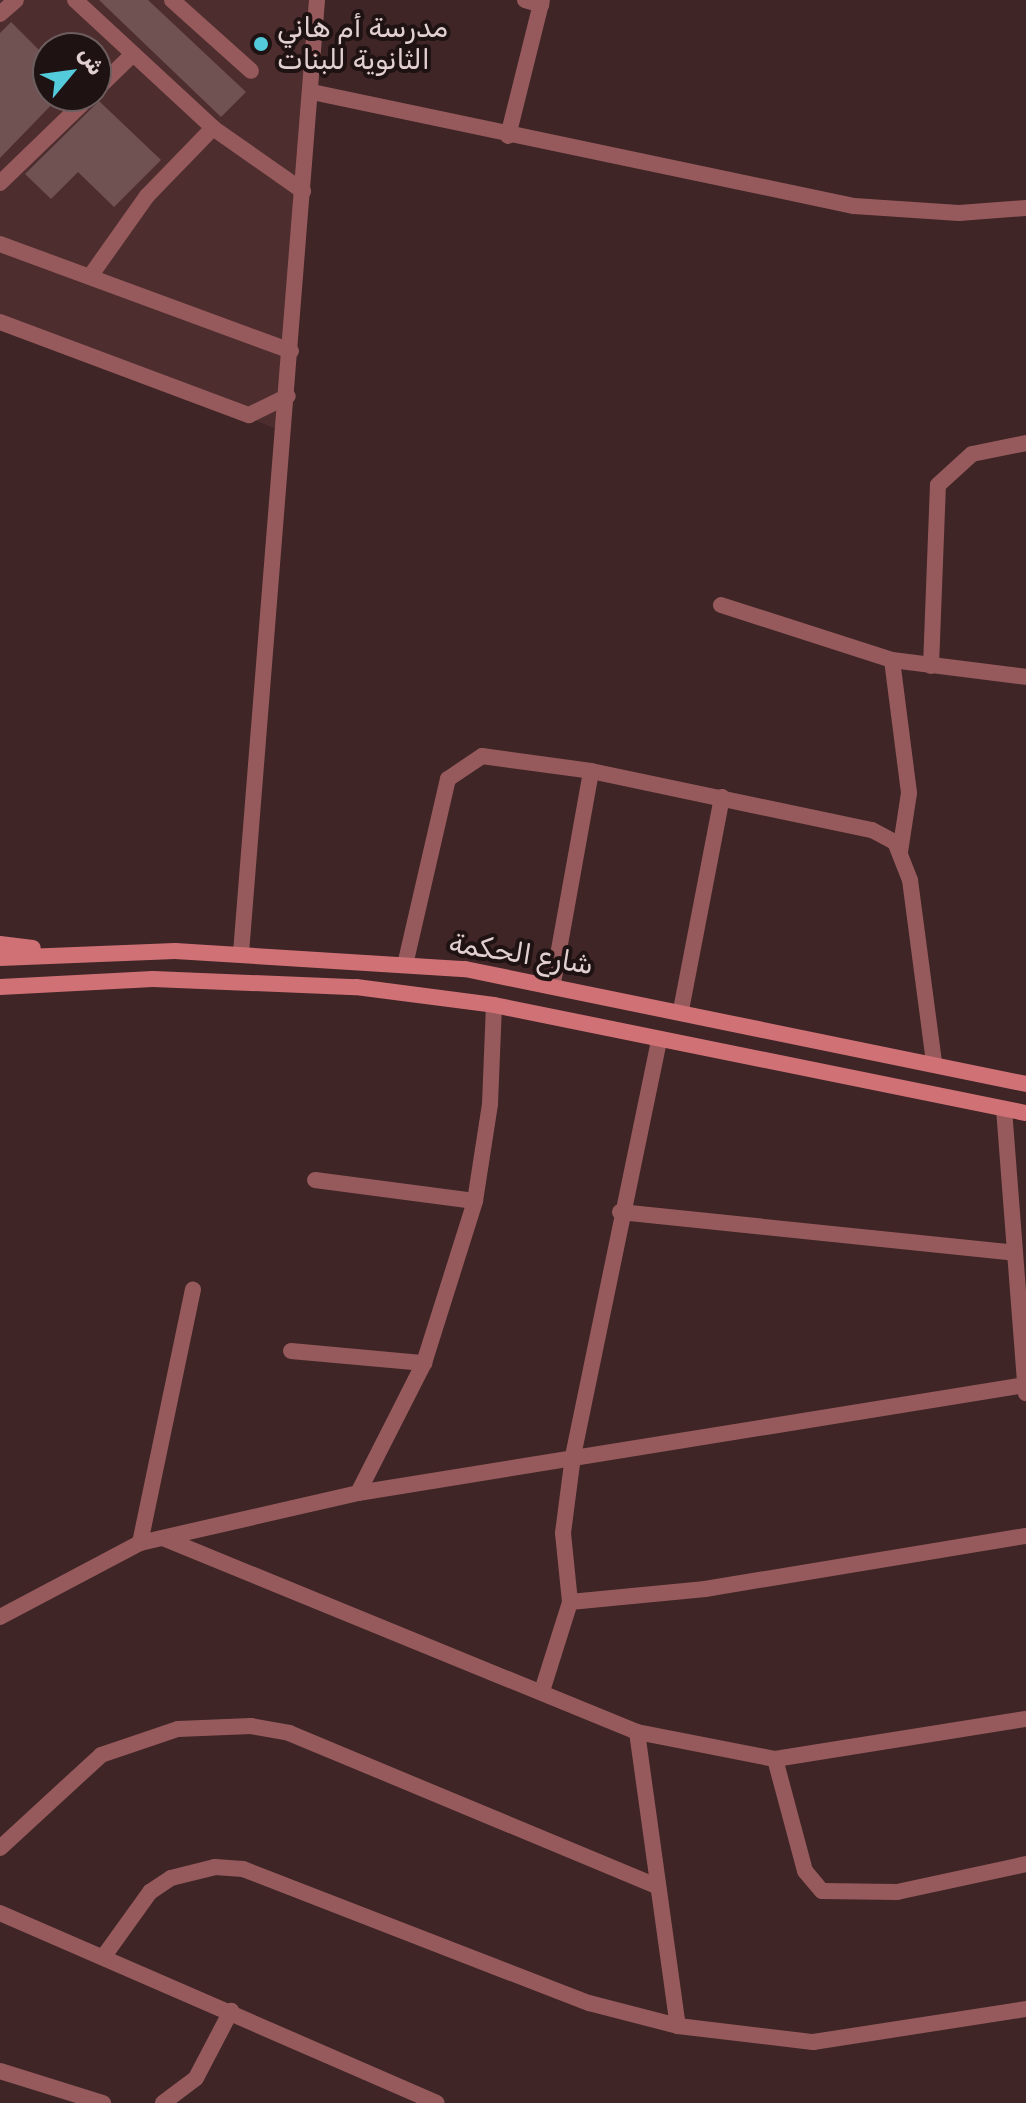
<!DOCTYPE html>
<meta charset="utf-8">
<style>
body{margin:0}
#map{position:relative;width:1026px;height:2103px;overflow:hidden;background:#3f2526;font-family:Rubik,Vazirmatn,sans-serif}
div>[style]{position:absolute}
[style*='--x']{left:calc(var(--x)*1px);top:calc(var(--y)*1px);width:calc(var(--w)*1px);rotate:calc(var(--a)*1deg)}
.built>*{inset:0;background:#4e2d2e}
.building>*{inset:0;background:#705253}
.street>*{height:16px;margin:-8px;padding:0 8px;transform-origin:8px;border-radius:8px;background:#965a5c}
.secondary>*{height:16px;margin:-8px;padding:0 8px;transform-origin:8px;border-radius:8px;background:#d07176}
.dots>*{width:22px;height:22px;translate:-50% -50%;box-sizing:border-box;border:4px solid #1e1212;border-radius:50%}
span{translate:-50% -50%;white-space:nowrap;text-align:center;line-height:1.15;-webkit-text-stroke:8px #1e1212;paint-order:stroke}
.poi-label{font-size:28px;color:#e2d0d0}
.left{translate:0 -50%;text-align:left}
.street-label{font-size:28px;color:#e2d0d0}
.north{position:absolute;left:32px;top:32px;width:80px;height:80px;box-sizing:border-box;background:#1e1212;border:2px solid #6c5e5e;border-radius:50%;rotate:61deg;font-size:22px;font-weight:700;line-height:32px;text-align:center;color:#e2d0d0}
.north::after{content:'';display:block;margin:auto;width:28px;height:36px;background:#53cbdb;clip-path:polygon(50% 0,100% 100%,50% 72%,0 100%)}
</style>
<div id="map">
<div class="built">
<div style="clip-path:polygon(evenodd,0 0,311px 0,284px 432px,0 315px,0 0,48px 48px,96px 48px,96px 96px,48px 96px,48px 48px)"></div>
</div>
<div class="building">
<div style="clip-path:polygon(99px 0,148px 0,246px 92px,221px 117px)"></div>
<div style="clip-path:polygon(11px 22px,48px 59px,48px 96px,60px 96px,0 158px,0 33px)"></div>
<div style="clip-path:polygon(99px 101px,161px 160px,114px 207px,78px 172px,51px 199px,25px 174px)"></div>
</div>
<div class="street">
<div style="--x:75;--y:0;--w:188;--a:42.8"></div>
<div style="--x:213;--y:128;--w:110;--a:35"></div>
<div style="--x:172;--y:0;--w:106;--a:41.9"></div>
<div style="--x:525;--y:0;--w:17;--a:17"></div>
<div style="--x:0;--y:14;--w:21;--a:-41"></div>
<div style="--x:96;--y:90;--w:52;--a:-44.2"></div>
<div style="--x:312;--y:92;--w:554;--a:11.88"></div>
<div style="--x:854;--y:206;--w:105;--a:3.8"></div>
<div style="--x:959;--y:213;--w:67;--a:-4.3"></div>
<div style="--x:508;--y:136;--w:140;--a:-76"></div>
<div style="--x:0;--y:183;--w:125;--a:-44"></div>
<div style="--x:0;--y:244;--w:310;--a:20.2"></div>
<div style="--x:91;--y:275;--w:97;--a:-54.7"></div>
<div style="--x:147;--y:196;--w:95;--a:-45.9"></div>
<div style="--x:0;--y:322;--w:266;--a:20.5"></div>
<div style="--x:249;--y:415;--w:43;--a:-26"></div>
<div style="--x:721;--y:605;--w:180;--a:17.8"></div>
<div style="--x:892;--y:660;--w:135;--a:7.2"></div>
<div style="--x:892;--y:660;--w:134;--a:82.7"></div>
<div style="--x:909;--y:793;--w:60;--a:98.7"></div>
<div style="--x:931;--y:666;--w:181;--a:-87.8"></div>
<div style="--x:938;--y:485;--w:46;--a:-42.4"></div>
<div style="--x:972;--y:454;--w:55;--a:-11.5"></div>
<div style="--x:241;--y:953;--w:956;--a:-85.44"></div>
<div style="--x:405;--y:965;--w:191;--a:-77"></div>
<div style="--x:448;--y:779;--w:41;--a:-34.1"></div>
<div style="--x:482;--y:756;--w:110;--a:7.8"></div>
<div style="--x:591;--y:771;--w:287;--a:11.9"></div>
<div style="--x:872;--y:830;--w:26;--a:28"></div>
<div style="--x:895;--y:842;--w:41;--a:68.5"></div>
<div style="--x:910;--y:880;--w:185;--a:82.5"></div>
<div style="--x:553;--y:983;--w:215;--a:-79.8"></div>
<div style="--x:681;--y:1010;--w:217;--a:-79.1"></div>
<div style="--x:1004;--y:1109;--w:285;--a:85.6"></div>
<div style="--x:315;--y:1180;--w:161;--a:7.5"></div>
<div style="--x:620;--y:1212;--w:392;--a:5.9"></div>
<div style="--x:291;--y:1351;--w:134;--a:5.2"></div>
<div style="--x:358;--y:1493;--w:146;--a:-63.1"></div>
<div style="--x:424;--y:1363;--w:170;--a:-72.5"></div>
<div style="--x:475;--y:1201;--w:98;--a:-81.2"></div>
<div style="--x:490;--y:1104;--w:99;--a:-87.7"></div>
<div style="--x:163;--y:1538;--w:512;--a:22.26"></div>
<div style="--x:637;--y:1732;--w:141;--a:11.1"></div>
<div style="--x:775;--y:1759;--w:254;--a:-9.1"></div>
<div style="--x:140;--y:1543;--w:259;--a:-78.2"></div>
<div style="--x:570;--y:1602;--w:136;--a:-5.5"></div>
<div style="--x:705;--y:1589;--w:325;--a:-9.4"></div>
<div style="--x:0;--y:1617;--w:158;--a:-27.9"></div>
<div style="--x:140;--y:1543;--w:224;--a:-12.9"></div>
<div style="--x:358;--y:1493;--w:676;--a:-9.2"></div>
<div style="--x:542;--y:1691;--w:93;--a:-72.5"></div>
<div style="--x:570;--y:1602;--w:69;--a:-95.8"></div>
<div style="--x:563;--y:1533;--w:78;--a:-82.6"></div>
<div style="--x:573;--y:1456;--w:425;--a:-78.3"></div>
<div style="--x:637;--y:1732;--w:297;--a:82.1"></div>
<div style="--x:775;--y:1759;--w:116;--a:75"></div>
<div style="--x:805;--y:1871;--w:26;--a:50"></div>
<div style="--x:822;--y:1891;--w:75;--a:0.8"></div>
<div style="--x:897;--y:1892;--w:132;--a:-12.2"></div>
<div style="--x:0;--y:1848;--w:137;--a:-42.6"></div>
<div style="--x:101;--y:1755;--w:81;--a:-18.7"></div>
<div style="--x:178;--y:1729;--w:73;--a:-2.4"></div>
<div style="--x:251;--y:1726;--w:39;--a:10"></div>
<div style="--x:289;--y:1733;--w:399;--a:22.6"></div>
<div style="--x:0;--y:1913;--w:476;--a:23.5"></div>
<div style="--x:104;--y:1956;--w:79;--a:-54.3"></div>
<div style="--x:150;--y:1892;--w:25;--a:-34"></div>
<div style="--x:171;--y:1878;--w:45;--a:-14"></div>
<div style="--x:215;--y:1867;--w:28;--a:4"></div>
<div style="--x:243;--y:1869;--w:371;--a:21.2"></div>
<div style="--x:589;--y:2003;--w:92;--a:14.5"></div>
<div style="--x:678;--y:2026;--w:136;--a:6.8"></div>
<div style="--x:813;--y:2042;--w:216;--a:-8.8"></div>
<div style="--x:0;--y:2071;--w:108;--a:17.3"></div>
<div style="--x:163;--y:2103;--w:41;--a:-37.1"></div>
<div style="--x:196;--y:2078;--w:76;--a:-62.4"></div>
</div>
<div class="secondary">
<div style="--x:0;--y:944;--w:33;--a:7"></div>
<div style="--x:0;--y:958;--w:175;--a:-2.3"></div>
<div style="--x:175;--y:951;--w:291;--a:3.6"></div>
<div style="--x:465;--y:969;--w:573;--a:11.58"></div>
<div style="--x:0;--y:987;--w:153;--a:-3"></div>
<div style="--x:153;--y:979;--w:203;--a:2.3"></div>
<div style="--x:356;--y:987;--w:139;--a:7.4"></div>
<div style="--x:494;--y:1005;--w:543;--a:11.48"></div>
</div>
<div class="dots">
<div style="left:261px;top:44px;background:#53cbdb"></div>
</div>
<div class="poi-label">
<span class="left" style="left:277px;top:44px">مدرسة أم هاني<br>الثانوية للبنات</span>
</div>
<div class="street-label">
<span style="left:521px;top:954px;rotate:9deg">شارع الحكمة</span>
</div>
<div class="north">ش</div>
</div>
